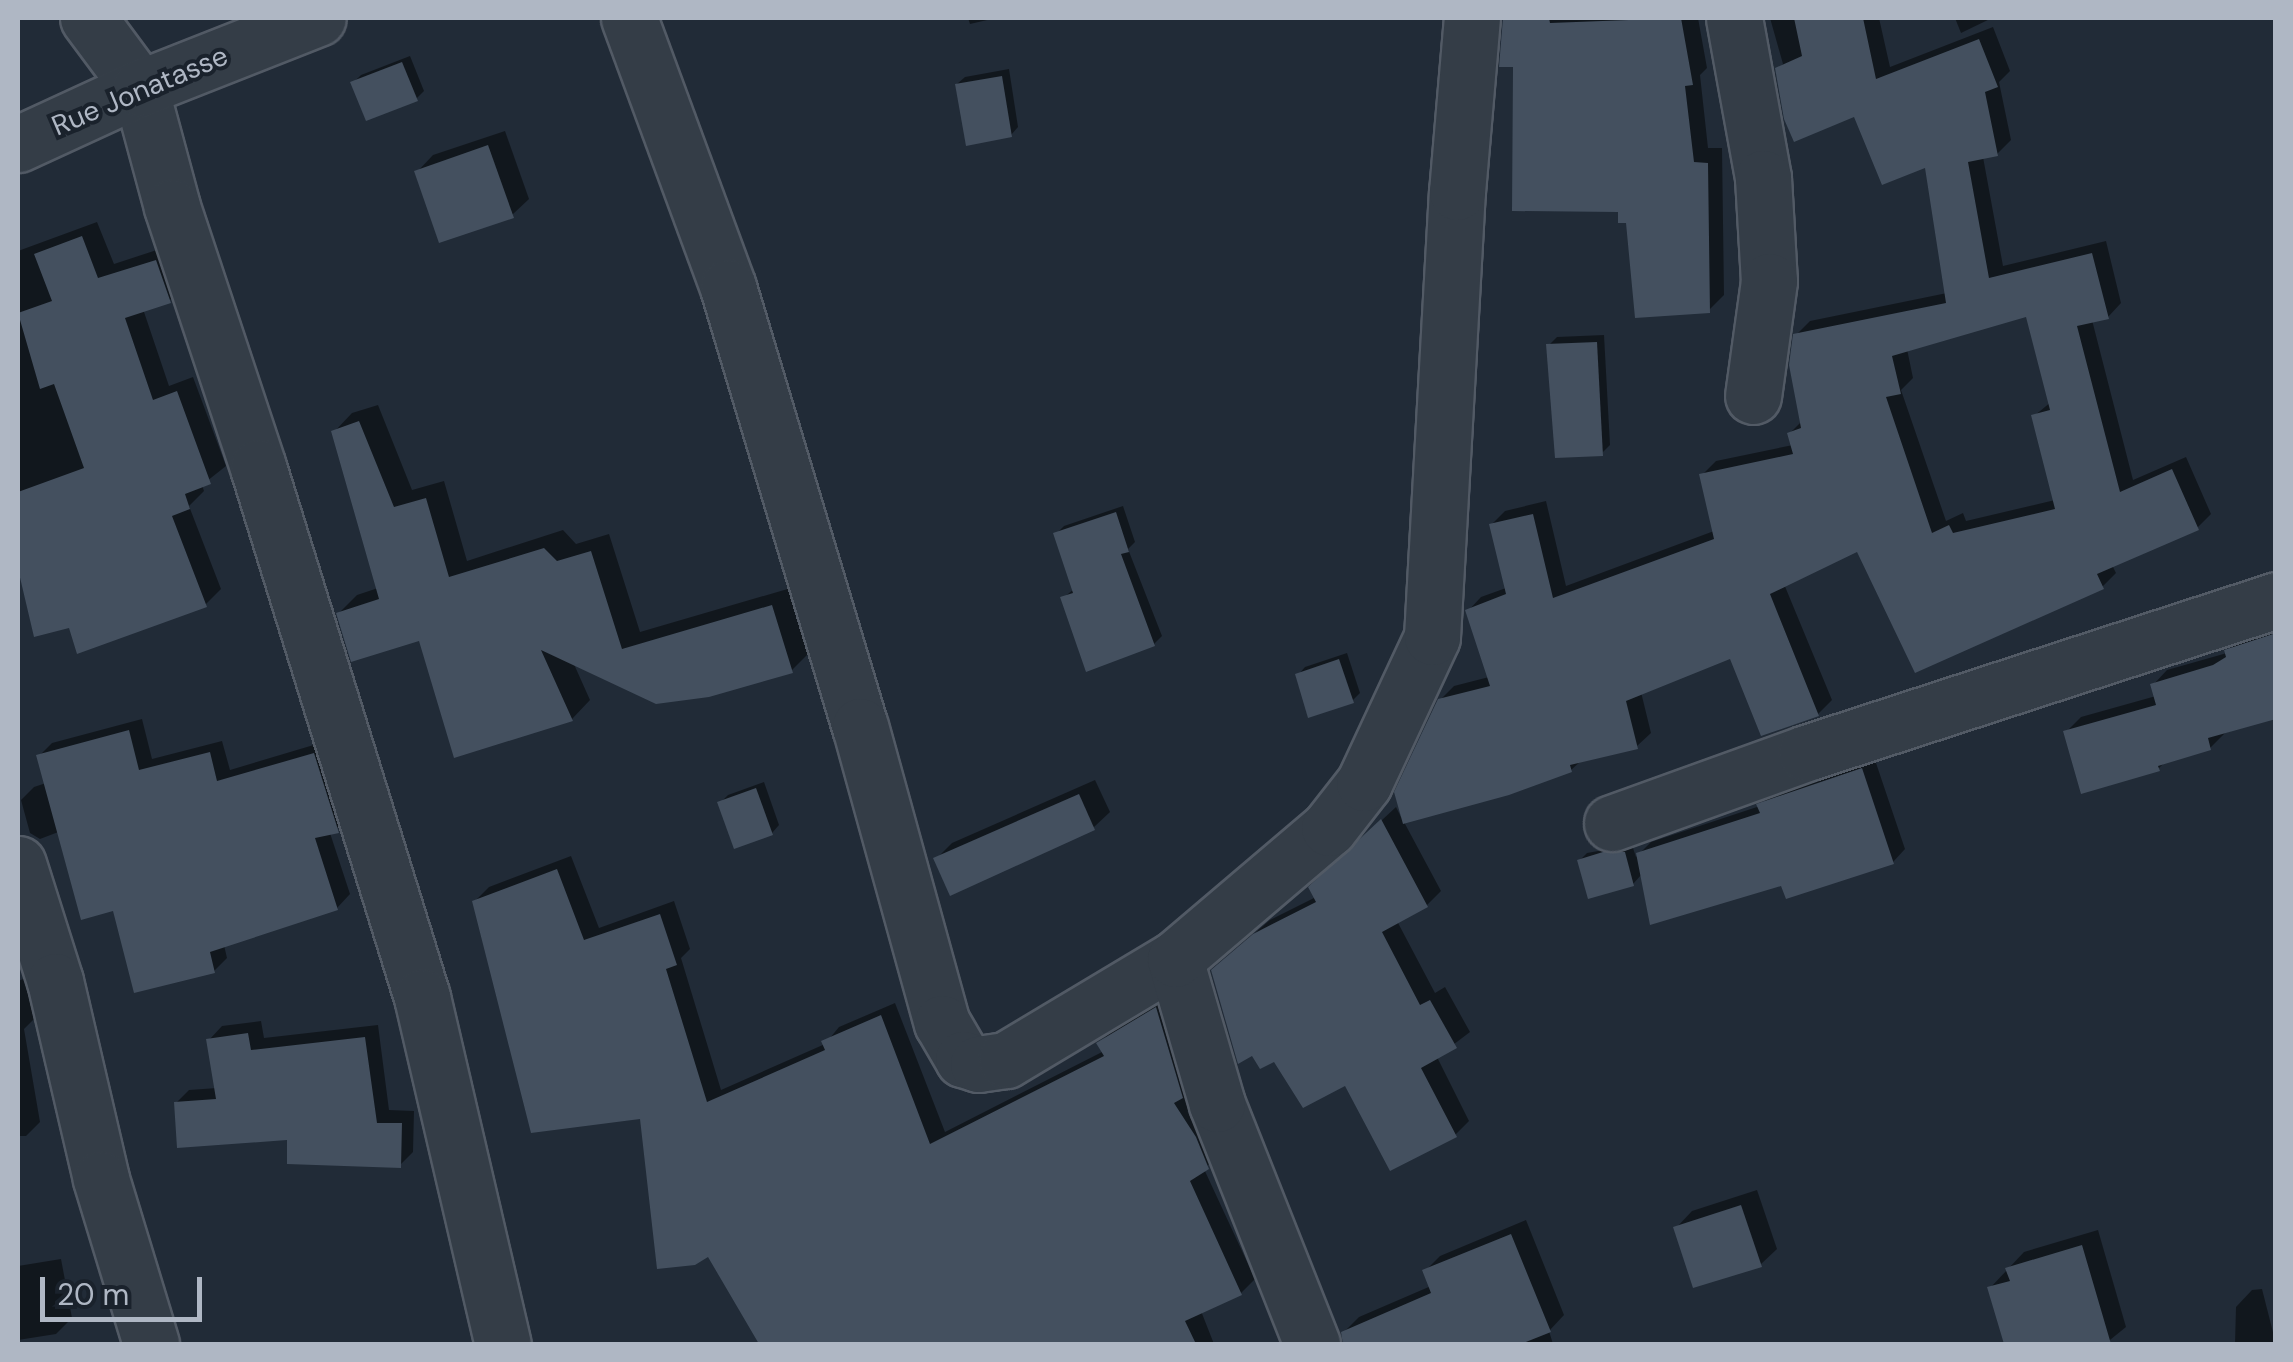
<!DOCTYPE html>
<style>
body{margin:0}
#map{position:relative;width:2293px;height:1362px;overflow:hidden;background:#212b37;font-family:"DM Sans",sans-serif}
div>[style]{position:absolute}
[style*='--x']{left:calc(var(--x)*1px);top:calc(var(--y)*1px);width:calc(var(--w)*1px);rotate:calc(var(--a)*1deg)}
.shadow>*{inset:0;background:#0007}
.building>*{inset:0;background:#44505f}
.roads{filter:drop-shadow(2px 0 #525a65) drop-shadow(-2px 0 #525a65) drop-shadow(0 2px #525a65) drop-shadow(0 -2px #525a65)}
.minor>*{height:55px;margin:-27.5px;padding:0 27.5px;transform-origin:27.5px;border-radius:27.5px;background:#343d47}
span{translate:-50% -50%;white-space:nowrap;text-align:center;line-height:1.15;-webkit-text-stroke:8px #1a222c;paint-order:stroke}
.street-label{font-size:28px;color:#afb7c4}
.frame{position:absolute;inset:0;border:20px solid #afb7c4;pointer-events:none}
.scale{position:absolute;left:40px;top:1277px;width:162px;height:45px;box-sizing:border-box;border:5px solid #afb7c4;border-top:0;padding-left:12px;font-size:30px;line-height:35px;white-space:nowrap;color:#afb7c4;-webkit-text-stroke:8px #1a222c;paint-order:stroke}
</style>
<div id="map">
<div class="shadow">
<div style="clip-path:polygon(968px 18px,996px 18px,970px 24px)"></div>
<div style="clip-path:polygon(1517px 18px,1698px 18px,1707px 68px,1700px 75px,1708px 148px,1722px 148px,1724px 295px,1708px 311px,1620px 210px,1516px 64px,1505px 30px)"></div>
<div style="clip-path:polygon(evenodd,1770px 18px,1879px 18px,1890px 67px,1993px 27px,2010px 71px,1999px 82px,2011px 140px,1997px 154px,1983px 157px,2003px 266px,2106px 241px,2121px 303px,2108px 317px,2092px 320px,2133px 480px,2186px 457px,2211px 514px,2197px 528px,2112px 565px,2116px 573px,2102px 587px,1859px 549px,1784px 584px,1832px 700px,1818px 714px,1732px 655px,1641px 692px,1651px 733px,1637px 746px,1582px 760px,1571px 770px,1404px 822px,1441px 891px,1427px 905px,1397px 921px,1435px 993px,1445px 987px,1470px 1032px,1437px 1057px,1469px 1121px,1455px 1135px,1346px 1083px,1228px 956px,1270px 920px,1316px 897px,1325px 873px,1396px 807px,1401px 817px,1440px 700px,1454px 686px,1489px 677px,1468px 611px,1481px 597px,1506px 588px,1492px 524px,1505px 511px,1546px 501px,1566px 586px,1714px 531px,1702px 475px,1716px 461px,1793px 445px,1790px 433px,1802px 421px,1795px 336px,1810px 321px,1947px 293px,1927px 164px,1856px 114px,1778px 69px,1783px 64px,1770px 18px,2028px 314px,2051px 402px,2034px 416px,2055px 500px,1966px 521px,1963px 513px,1946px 521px,1901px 390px,1913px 378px,1907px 349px,2028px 314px)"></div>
<div style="clip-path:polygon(1955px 18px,1992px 18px,1961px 33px)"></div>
<div style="clip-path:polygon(410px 56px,424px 91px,416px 99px,353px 83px,361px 75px)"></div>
<div style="clip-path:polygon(1009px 69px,1018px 127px,1011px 135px,957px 84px,965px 77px)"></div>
<div style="clip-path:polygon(505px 131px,529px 199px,512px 215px,417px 172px,433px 155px)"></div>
<div style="clip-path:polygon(97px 222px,114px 264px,172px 245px,185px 285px,169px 301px,143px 309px,169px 386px,193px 377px,226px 466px,202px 485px,204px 491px,189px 506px,221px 589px,205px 605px,71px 625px,22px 575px,18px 576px,18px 251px)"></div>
<div style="clip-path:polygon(1604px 335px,1610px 445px,1602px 453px,1549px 345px,1557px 337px)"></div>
<div style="clip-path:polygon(378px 405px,412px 490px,444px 481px,467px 561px,563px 530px,576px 544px,609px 534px,640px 632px,791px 588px,810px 652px,791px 671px,573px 662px,590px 700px,572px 719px,420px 638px,339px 613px,357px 595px,378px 588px,334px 432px,352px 413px)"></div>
<div style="clip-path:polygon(1123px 506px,1135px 542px,1128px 549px,1162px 636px,1154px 644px,1063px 598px,1074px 589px,1056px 534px,1064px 526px)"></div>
<div style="clip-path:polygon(2276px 625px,2276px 716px,2225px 733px,2210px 748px,2167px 760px,2158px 769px,2066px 732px,2081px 717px,2156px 696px,2153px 685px,2167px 670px,2227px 653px,2241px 636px)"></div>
<div style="clip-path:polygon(1347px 653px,1360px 693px,1352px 701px,1298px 675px,1305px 667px)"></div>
<div style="clip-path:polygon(142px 719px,152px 759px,222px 741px,230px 770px,327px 741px,350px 818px,330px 833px,350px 894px,337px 908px,224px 945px,227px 958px,214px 971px,114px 908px,61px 831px,40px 839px,30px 833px,21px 800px,34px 787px,46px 783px,39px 756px,52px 743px)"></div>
<div style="clip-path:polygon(1874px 757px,1905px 849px,1893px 862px,1783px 883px,1642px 874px,1633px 884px,1580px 860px,1587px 853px,1632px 845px,1636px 857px,1651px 842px,1760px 806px,1772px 793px)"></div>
<div style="clip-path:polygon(1095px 780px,1110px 812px,1093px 828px,936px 859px,952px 843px)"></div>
<div style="clip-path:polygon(764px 782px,779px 825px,772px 833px,720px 803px,728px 795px)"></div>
<div style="clip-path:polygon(571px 856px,599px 928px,674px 901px,690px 949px,681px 958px,721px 1090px,825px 1044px,839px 1027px,895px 1003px,945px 1132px,1104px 1051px,1099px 1043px,1114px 1029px,1171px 994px,1222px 1152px,1204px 1169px,1255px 1279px,1241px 1293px,1201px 1311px,1214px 1344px,1027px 1344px,1016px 1315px,942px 1344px,776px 1344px,642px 1116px,474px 902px,489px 887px)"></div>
<div style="clip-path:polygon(26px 978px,39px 1014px,24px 1029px,40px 1122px,26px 1136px,18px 1136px,18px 981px)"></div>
<div style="clip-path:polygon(261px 1021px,264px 1038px,378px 1025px,389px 1110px,414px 1111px,413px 1152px,400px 1165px,176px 1103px,189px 1090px,217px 1088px,209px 1040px,222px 1026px)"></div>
<div style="clip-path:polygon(1757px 1190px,1777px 1249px,1760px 1265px,1676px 1228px,1692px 1211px)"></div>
<div style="clip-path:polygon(1526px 1220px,1564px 1315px,1549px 1331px,1553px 1344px,1345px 1344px,1343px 1333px,1359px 1317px,1431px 1286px,1425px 1271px,1440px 1256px)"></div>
<div style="clip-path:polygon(2098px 1230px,2126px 1327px,2105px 1344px,2006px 1344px,1990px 1288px,2024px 1252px)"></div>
<div style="clip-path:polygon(61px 1259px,72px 1318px,56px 1334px,18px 1340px,18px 1266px)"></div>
<div style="clip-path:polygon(2262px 1289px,2276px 1344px,2235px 1344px,2236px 1307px,2252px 1290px)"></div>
</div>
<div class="building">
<div style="clip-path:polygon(1503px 18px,1549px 18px,1550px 23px,1681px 18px,1693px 85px,1685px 86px,1694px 162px,1708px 163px,1710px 313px,1635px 318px,1626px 223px,1618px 223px,1618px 212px,1512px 211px,1513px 67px,1499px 67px)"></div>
<div style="clip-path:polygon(evenodd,1794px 18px,1863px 18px,1876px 79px,1979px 39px,1998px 87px,1985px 92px,1998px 156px,1968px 162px,1989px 278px,2092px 253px,2109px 319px,2077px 326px,2120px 492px,2172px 469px,2199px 530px,2097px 574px,2104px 589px,1915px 673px,1857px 552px,1770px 594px,1819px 716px,1761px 736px,1730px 659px,1626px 701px,1638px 749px,1570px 765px,1572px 772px,1509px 795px,1403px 824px,1394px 792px,1438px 699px,1490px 686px,1465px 610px,1506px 594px,1489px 524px,1533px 514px,1553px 598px,1714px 539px,1699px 474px,1793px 454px,1787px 433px,1801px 428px,1789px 365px,1793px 334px,1946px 303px,1925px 168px,1882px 185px,1854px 117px,1794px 142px,1784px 119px,1775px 68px,1802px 56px,1794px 18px,2026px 317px,2050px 410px,2031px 415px,2055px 509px,1953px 533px,1949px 525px,1932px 533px,1886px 397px,1901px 394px,1892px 356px,2026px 317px)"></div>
<div style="clip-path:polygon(402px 62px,418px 101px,366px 121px,350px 82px)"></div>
<div style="clip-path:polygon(1002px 76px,1012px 137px,966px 146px,955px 84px)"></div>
<div style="clip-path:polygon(488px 145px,514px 218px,439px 243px,414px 171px)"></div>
<div style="clip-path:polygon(82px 236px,98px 278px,156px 260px,171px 303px,125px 318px,153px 400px,177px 391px,211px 484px,185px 494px,190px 509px,172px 516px,207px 607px,77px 654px,69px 628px,34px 637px,18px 569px,18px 492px,84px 468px,54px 384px,40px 389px,18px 313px,52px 301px,34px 254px)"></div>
<div style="clip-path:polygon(1597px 342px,1603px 456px,1555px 458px,1546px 344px)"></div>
<div style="clip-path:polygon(359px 421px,394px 507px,426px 498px,449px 577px,544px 548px,557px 561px,591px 551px,622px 649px,772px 605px,793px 673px,709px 697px,656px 704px,541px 650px,573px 721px,454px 758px,419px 641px,351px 662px,336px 613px,379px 599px,331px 431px)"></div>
<div style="clip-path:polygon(1116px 512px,1129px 552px,1121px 554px,1155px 646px,1086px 672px,1060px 597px,1073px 593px,1053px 533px)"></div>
<div style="clip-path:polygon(2273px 634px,2276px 719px,2208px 738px,2211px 750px,2158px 766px,2160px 771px,2081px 794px,2063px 731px,2156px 705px,2150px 684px,2213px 665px,2226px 657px,2224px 650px)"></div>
<div style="clip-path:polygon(1339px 659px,1354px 703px,1308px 718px,1295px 674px)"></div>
<div style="clip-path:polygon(129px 730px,139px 770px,210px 752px,217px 781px,314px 753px,339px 833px,315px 838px,338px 910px,210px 952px,215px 973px,134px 993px,113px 911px,81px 920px,36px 755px)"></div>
<div style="clip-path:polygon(1862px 768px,1894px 864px,1786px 899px,1781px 886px,1650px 925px,1636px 853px,1760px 813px,1756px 804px)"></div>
<div style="clip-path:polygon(756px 788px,773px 835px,734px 849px,717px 802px)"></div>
<div style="clip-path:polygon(1079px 794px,1095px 830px,950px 896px,933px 858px)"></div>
<div style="clip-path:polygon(1381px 819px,1428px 907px,1382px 932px,1420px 1005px,1430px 1000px,1457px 1048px,1421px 1068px,1457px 1137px,1390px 1171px,1345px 1086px,1303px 1108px,1274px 1062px,1260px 1069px,1252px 1056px,1238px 1064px,1211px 970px,1253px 934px,1316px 902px,1308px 887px)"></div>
<div style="clip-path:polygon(1603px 852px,1625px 852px,1634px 886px,1588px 899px,1577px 860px)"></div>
<div style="clip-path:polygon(557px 869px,584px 940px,660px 914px,677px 965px,666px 969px,707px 1102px,825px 1050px,821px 1041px,881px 1015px,930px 1144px,1104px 1056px,1096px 1043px,1156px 1007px,1183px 1098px,1174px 1103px,1196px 1137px,1209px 1169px,1190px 1181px,1242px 1295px,1185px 1321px,1196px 1344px,759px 1344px,708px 1257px,695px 1265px,657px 1269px,640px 1119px,531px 1133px,472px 901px)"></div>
<div style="clip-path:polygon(248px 1033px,251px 1050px,365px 1037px,377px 1123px,402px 1123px,401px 1168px,287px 1164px,287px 1140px,177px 1148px,174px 1102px,216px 1099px,206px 1039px)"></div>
<div style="clip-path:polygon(1741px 1205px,1762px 1267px,1693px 1288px,1673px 1227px)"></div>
<div style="clip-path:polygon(1511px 1234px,1551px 1332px,1521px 1344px,1343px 1344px,1341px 1332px,1431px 1293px,1422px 1270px)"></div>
<div style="clip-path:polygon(2082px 1245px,2111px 1344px,2004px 1344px,1987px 1287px,2010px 1281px,2005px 1268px)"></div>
</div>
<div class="roads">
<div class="minor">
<div style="--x:88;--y:18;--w:87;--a:53.4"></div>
<div style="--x:140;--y:88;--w:123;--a:74.9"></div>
<div style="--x:172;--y:207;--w:274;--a:71.7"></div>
<div style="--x:258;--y:467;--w:555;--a:72.81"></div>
<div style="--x:422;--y:997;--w:356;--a:76.9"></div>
<div style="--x:629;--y:18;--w:287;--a:69.8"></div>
<div style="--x:728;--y:287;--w:458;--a:73.3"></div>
<div style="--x:860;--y:726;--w:308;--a:74.6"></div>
<div style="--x:942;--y:1023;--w:42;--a:59.7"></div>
<div style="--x:963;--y:1059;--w:16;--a:18"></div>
<div style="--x:978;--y:1064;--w:28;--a:-8"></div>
<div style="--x:1006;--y:1060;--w:197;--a:-30.9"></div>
<div style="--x:1734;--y:18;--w:163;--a:79.7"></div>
<div style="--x:1763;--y:178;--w:103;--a:86.7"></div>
<div style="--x:1769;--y:281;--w:116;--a:97.9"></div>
<div style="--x:18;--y:144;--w:134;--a:-24.7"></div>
<div style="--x:140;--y:88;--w:191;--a:-21.5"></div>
<div style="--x:1612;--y:823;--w:206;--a:-19.8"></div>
<div style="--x:1806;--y:753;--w:494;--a:-18"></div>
<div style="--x:18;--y:864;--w:123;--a:72.5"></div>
<div style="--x:55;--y:981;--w:203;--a:76.9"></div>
<div style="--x:101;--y:1179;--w:172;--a:73.1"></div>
<div style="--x:1312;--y:1344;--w:258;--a:-111.6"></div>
<div style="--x:1217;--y:1104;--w:151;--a:-106.2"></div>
<div style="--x:1175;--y:959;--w:202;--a:-40.4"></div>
<div style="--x:1329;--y:828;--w:57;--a:-52.1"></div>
<div style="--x:1364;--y:783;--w:161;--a:-65"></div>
<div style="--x:1432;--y:637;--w:446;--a:-86.8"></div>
<div style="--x:1457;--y:192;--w:175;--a:-85.1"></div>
</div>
</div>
<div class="street-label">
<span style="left:140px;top:91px;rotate:-23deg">Rue Jonatasse</span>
</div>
<div class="frame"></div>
<div class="scale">20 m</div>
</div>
